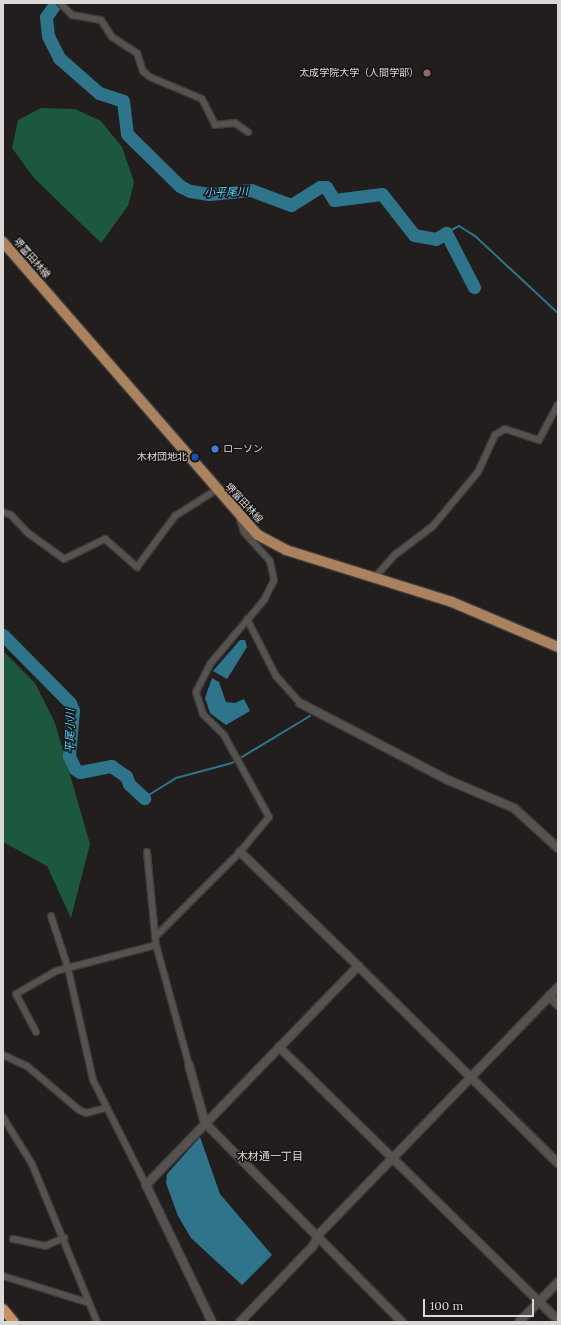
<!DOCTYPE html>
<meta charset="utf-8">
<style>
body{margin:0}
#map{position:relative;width:561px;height:1325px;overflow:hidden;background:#211e1d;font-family:Lora,"Noto Sans JP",serif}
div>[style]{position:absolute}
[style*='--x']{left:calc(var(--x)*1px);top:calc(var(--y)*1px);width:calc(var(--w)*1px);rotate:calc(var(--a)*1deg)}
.forest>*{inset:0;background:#1b583d}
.water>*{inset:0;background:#2e748b}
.stream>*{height:2px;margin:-1px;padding:0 1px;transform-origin:1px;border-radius:1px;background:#2e748b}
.river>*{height:13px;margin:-6.5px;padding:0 6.5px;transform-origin:6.5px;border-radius:6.5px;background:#2e748b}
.roads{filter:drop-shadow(1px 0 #3d3a39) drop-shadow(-1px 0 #3d3a39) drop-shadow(0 1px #3d3a39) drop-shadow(0 -1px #3d3a39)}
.minor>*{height:6px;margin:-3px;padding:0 3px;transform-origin:3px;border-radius:3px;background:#555250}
.tertiary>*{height:8px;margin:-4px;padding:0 4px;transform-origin:4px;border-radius:4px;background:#555250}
.primary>*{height:10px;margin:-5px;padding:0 5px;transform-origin:5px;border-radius:5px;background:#aa825e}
.trunk>*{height:10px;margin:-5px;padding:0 5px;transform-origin:5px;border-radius:5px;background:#c69263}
.dots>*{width:11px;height:11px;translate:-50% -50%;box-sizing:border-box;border:2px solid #181514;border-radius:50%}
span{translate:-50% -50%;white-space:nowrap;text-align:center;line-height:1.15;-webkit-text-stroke:3px #181514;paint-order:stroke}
.poi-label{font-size:10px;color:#dbd9d8}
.right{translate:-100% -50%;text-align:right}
.left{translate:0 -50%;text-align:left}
.street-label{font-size:10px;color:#dbd9d8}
.water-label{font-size:11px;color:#50d6ff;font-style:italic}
.neighbourhood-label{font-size:11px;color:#dbd9d8}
.frame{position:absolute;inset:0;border:4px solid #dbd9d8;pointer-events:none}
.scale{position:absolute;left:423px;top:1299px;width:111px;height:18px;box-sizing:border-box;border:2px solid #dbd9d8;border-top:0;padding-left:5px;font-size:12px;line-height:14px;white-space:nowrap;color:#dbd9d8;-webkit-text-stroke:3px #181514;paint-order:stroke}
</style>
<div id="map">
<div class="forest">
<div style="clip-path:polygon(41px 108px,75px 109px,101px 121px,122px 147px,134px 182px,128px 206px,101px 243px,34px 178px,12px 148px,18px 120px)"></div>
<div style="clip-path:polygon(3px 651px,35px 683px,55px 723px,90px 844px,71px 918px,47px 866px,3px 842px)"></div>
</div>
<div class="water">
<div style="clip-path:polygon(240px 640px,245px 640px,247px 647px,227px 679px,213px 671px)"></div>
<div style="clip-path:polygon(212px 678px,219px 682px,226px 702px,235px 703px,244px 699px,250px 711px,226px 725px,210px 713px,205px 698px)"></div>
<div style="clip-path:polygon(200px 1137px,220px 1194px,272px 1255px,242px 1285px,191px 1238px,178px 1216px,166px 1183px,167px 1174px)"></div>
</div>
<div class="stream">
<div style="--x:446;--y:233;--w:15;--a:-28"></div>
<div style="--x:459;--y:226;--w:19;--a:32"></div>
<div style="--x:475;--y:236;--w:113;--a:42.9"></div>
<div style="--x:144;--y:798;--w:38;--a:-32"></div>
<div style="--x:176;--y:778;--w:58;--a:-15"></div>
<div style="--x:232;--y:763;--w:91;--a:-31.1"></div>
</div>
<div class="river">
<div style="--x:56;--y:3;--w:17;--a:126"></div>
<div style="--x:46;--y:17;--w:19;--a:84"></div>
<div style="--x:48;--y:36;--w:25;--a:63"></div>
<div style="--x:59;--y:58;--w:53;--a:41.2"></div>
<div style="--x:99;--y:93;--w:25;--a:18"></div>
<div style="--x:123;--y:101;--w:33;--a:83"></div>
<div style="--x:127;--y:134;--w:74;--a:44.5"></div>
<div style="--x:180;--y:186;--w:11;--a:27"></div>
<div style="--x:190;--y:191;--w:19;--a:9"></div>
<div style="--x:209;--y:194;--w:42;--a:-5.4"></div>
<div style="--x:251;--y:190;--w:43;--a:20.6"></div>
<div style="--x:291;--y:205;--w:34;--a:-32"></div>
<div style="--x:320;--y:187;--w:6;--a:0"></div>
<div style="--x:326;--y:187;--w:15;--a:58"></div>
<div style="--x:334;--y:200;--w:48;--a:-7.1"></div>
<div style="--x:382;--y:194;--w:52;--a:52"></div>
<div style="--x:414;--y:235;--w:22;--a:10"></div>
<div style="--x:436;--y:239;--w:12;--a:-31"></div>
<div style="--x:446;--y:233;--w:61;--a:62.6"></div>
<div style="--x:3;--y:635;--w:95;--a:45.4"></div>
<div style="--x:70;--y:703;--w:8;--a:67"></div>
<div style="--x:73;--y:710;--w:46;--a:95"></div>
<div style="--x:69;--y:756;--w:14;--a:65"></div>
<div style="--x:75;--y:769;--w:6;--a:31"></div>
<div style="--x:80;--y:772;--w:32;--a:-11"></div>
<div style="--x:111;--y:766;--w:18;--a:34"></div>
<div style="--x:126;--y:776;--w:9;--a:69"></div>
<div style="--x:129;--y:784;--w:21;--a:43"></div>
</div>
<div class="roads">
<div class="minor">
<div style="--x:60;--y:3;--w:17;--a:45"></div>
<div style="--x:72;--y:15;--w:29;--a:10"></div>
<div style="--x:101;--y:20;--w:20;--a:57"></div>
<div style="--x:112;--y:37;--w:30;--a:33"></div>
<div style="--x:137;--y:53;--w:19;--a:72"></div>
<div style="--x:143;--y:71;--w:9;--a:41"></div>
<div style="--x:150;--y:77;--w:56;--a:22.9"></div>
<div style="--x:202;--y:99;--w:29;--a:63"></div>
<div style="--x:215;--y:125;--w:20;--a:-6"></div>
<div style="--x:235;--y:123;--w:16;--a:35"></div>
<div style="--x:3;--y:512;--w:9;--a:21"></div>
<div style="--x:11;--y:515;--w:25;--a:47"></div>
<div style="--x:28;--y:533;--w:44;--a:35.8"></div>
<div style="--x:64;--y:559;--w:46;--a:-26"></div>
<div style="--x:105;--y:539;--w:43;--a:41.2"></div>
<div style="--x:137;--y:567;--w:64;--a:-53.3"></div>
<div style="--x:175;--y:516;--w:49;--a:-32.4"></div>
<div style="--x:375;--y:577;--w:31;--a:-48"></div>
<div style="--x:396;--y:554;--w:46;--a:-37.1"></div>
<div style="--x:433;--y:526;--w:70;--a:-50.2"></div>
<div style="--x:478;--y:472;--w:41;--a:-65.3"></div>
<div style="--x:495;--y:435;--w:12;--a:-31"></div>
<div style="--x:505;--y:429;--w:36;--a:18"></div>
<div style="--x:539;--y:440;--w:40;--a:-62"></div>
<div style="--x:247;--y:619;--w:64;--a:63"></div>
<div style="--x:276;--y:676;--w:36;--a:48"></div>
<div style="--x:147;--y:852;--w:93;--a:84.5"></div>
<div style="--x:156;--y:945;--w:124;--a:74.6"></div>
<div style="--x:51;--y:916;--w:55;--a:71.9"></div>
<div style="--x:68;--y:968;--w:115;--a:77.4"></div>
<div style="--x:93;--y:1080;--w:118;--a:63.2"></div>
<div style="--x:155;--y:937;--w:120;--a:-45"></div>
<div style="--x:240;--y:852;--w:45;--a:-50.4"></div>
<div style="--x:269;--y:817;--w:94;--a:-118.8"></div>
<div style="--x:224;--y:735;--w:30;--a:-135"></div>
<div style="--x:203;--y:714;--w:23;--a:-108"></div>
<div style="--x:196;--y:692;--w:31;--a:-63"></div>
<div style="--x:210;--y:664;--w:84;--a:-49.8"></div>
<div style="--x:264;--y:600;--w:22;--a:-63"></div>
<div style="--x:274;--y:580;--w:19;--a:-102"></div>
<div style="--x:270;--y:561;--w:39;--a:-132"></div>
<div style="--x:244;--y:532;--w:16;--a:-108"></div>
<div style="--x:36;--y:1032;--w:43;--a:-117.8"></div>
<div style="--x:16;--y:994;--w:46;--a:-29.9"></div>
<div style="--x:56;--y:971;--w:103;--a:-14.6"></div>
<div style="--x:3;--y:1055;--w:26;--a:25"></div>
<div style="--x:27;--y:1066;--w:68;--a:40.2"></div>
<div style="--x:79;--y:1110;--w:8;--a:23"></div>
<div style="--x:86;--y:1113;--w:21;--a:-14"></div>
<div style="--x:3;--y:1117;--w:55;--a:58.3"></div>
<div style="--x:32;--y:1164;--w:171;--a:67.6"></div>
<div style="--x:13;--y:1239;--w:33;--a:12"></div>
<div style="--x:45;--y:1246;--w:21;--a:-23"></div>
<div style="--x:3;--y:1276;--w:90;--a:17.4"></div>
</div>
<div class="tertiary">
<div style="--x:300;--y:703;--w:167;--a:27.5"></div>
<div style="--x:448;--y:780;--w:72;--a:23"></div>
<div style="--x:514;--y:808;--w:59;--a:42.3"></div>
<div style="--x:240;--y:852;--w:164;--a:44"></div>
<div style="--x:549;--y:996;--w:13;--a:45"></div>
<div style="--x:279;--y:1047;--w:390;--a:44.4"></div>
<div style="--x:189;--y:1065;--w:60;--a:74.6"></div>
<div style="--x:205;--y:1123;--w:280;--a:45.3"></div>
<div style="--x:212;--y:1322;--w:152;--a:-115.7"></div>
<div style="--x:146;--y:1185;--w:305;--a:-45.9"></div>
<div style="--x:358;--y:966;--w:281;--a:44.6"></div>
<div style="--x:240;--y:1322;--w:105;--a:-46.2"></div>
<div style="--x:313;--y:1246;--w:15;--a:-62"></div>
<div style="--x:320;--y:1233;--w:342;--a:-45.9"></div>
<div style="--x:519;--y:1322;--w:56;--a:-45.7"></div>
</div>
<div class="primary">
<div style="--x:3;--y:242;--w:388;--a:49"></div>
<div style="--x:258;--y:535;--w:32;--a:28"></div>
<div style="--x:286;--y:550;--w:174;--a:17.4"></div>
<div style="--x:452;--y:602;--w:115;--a:23"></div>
</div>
<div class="trunk">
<div style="--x:3;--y:1309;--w:17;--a:50"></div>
</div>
</div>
<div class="dots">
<div style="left:427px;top:73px;background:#8d6e63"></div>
<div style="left:215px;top:449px;background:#3f7fe0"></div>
<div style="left:195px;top:457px;background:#1a4fb4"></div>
</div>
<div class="poi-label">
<span class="right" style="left:419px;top:73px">太成学院大学（人間学部）</span>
<span class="left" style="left:223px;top:449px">ローソン</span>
<span class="right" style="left:187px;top:457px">木材団地北</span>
</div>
<div class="street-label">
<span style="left:32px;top:258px;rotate:49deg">堺富田林線</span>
<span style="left:244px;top:503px;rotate:47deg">堺富田林線</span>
</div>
<div class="water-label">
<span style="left:226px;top:192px;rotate:-2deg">小平尾川</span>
<span style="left:70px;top:731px;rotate:-89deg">平尾小川</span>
</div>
<div class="neighbourhood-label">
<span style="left:270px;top:1156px">木材通一丁目</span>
</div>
<div class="frame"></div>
<div class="scale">100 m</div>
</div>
